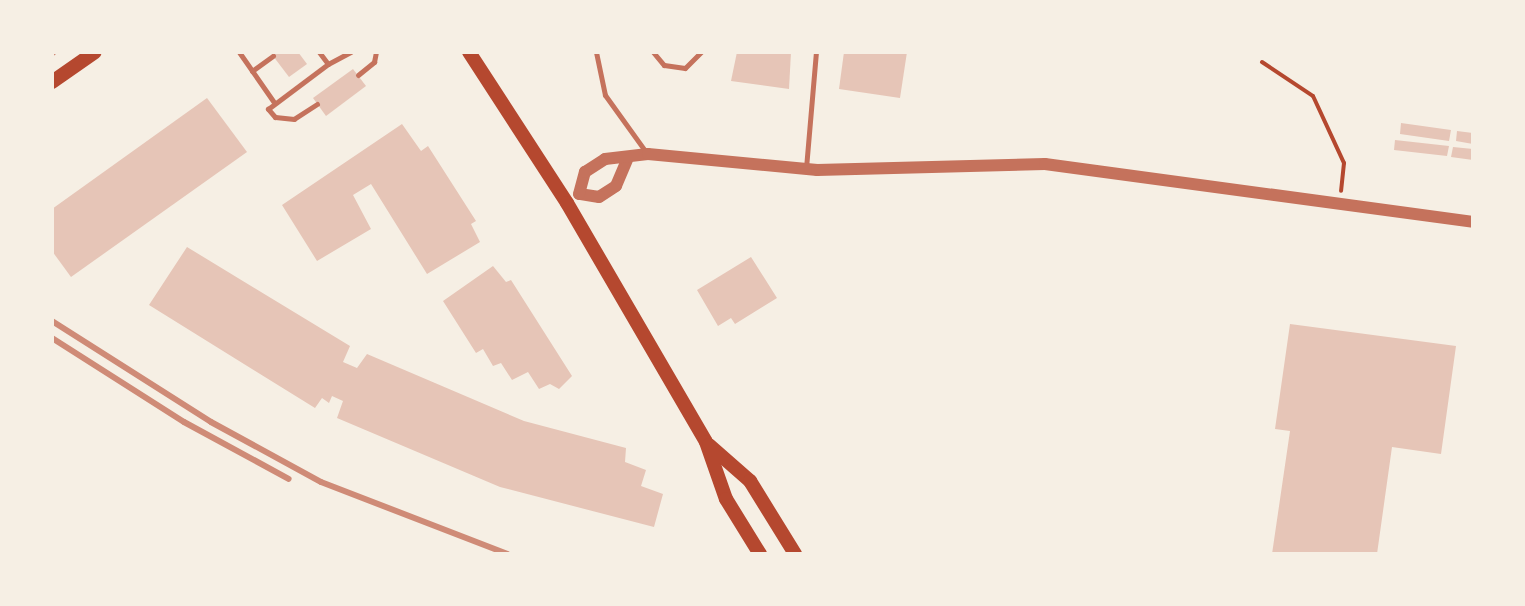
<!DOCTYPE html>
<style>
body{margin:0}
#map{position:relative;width:1525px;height:606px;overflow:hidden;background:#f6efe4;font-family:"Titillium Web",sans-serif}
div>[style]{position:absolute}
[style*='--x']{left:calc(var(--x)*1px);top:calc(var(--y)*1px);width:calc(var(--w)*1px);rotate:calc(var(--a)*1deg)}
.building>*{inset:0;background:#e6c5b7}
.path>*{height:4px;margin:-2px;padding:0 2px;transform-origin:2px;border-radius:2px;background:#b5482f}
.service>*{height:5px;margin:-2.5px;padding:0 2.5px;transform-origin:2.5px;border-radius:2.5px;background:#c5725c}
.tertiary>*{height:12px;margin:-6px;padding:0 6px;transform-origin:6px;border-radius:6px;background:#c5725c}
.secondary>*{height:14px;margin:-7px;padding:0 7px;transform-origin:7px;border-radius:7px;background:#b5482f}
.tram>*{height:2px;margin:-1px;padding:0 1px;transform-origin:1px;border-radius:1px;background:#cf8b77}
.rail>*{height:6px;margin:-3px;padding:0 3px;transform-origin:3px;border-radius:3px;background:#cf8b77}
span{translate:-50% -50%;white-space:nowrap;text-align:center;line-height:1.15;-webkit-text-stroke:8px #f6efe4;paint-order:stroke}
.frame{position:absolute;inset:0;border:54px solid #f6efe4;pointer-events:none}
</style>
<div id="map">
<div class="building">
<div style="clip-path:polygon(270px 52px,298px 52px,307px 64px,289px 77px)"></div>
<div style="clip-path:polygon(737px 52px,791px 52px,789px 89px,731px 81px)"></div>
<div style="clip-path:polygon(844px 52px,907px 52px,900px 98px,839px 89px)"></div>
<div style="clip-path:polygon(353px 69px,366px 86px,326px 116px,313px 98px)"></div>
<div style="clip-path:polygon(207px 98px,247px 152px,71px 277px,52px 251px,52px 209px)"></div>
<div style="clip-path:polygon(1401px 123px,1451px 130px,1449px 141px,1400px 134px)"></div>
<div style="clip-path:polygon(402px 124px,421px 151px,428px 146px,476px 221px,471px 224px,480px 242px,427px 274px,371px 184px,353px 195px,371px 229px,317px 261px,282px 205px)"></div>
<div style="clip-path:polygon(1457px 131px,1473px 133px,1473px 144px,1456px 141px)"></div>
<div style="clip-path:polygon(1395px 140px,1449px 146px,1447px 156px,1394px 150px)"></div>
<div style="clip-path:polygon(1453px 147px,1473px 149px,1473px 160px,1451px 157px)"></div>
<div style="clip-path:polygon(187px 247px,350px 346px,343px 362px,357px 368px,367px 354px,524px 421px,626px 448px,625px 462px,646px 470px,641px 486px,663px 494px,654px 527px,500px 487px,337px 418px,343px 401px,332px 396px,329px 403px,322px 398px,315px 408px,149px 305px)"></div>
<div style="clip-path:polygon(751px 257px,777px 298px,735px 324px,731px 318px,718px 326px,697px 290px)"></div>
<div style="clip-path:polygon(493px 266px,506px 282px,511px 280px,572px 376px,559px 389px,550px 384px,539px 389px,528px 372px,512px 380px,501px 363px,493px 366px,483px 349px,476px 353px,443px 301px)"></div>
<div style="clip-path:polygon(1290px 324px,1456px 346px,1441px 454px,1392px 447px,1377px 554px,1272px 554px,1290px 431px,1275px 429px)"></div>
</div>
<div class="path">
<div style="--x:1262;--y:62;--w:61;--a:33.7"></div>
<div style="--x:1313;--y:96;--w:74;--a:65.2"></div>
<div style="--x:1344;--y:163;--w:28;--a:96"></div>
</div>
<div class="service">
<div style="--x:239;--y:52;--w:60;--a:55.2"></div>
<div style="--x:319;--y:52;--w:15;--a:53"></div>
<div style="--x:328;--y:64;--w:26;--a:-28"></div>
<div style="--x:596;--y:52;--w:44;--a:78.2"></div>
<div style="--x:605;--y:95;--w:70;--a:54.3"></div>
<div style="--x:653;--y:52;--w:17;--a:50"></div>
<div style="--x:664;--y:65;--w:21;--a:8"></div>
<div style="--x:685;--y:68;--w:23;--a:-45"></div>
<div style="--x:252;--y:71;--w:26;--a:-36"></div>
<div style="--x:358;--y:75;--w:21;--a:-39"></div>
<div style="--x:374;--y:62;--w:10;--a:-79"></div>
<div style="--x:317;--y:104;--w:27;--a:147"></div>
<div style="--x:294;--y:119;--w:19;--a:-174"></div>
<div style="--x:275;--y:117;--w:11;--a:-131"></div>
<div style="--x:268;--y:109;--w:75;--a:-36.9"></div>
<div style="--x:806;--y:168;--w:116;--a:-85.1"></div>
</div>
<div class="tertiary">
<div style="--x:627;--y:160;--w:28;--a:113"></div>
<div style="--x:616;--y:186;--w:20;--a:147"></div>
<div style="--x:599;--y:197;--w:20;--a:-171"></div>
<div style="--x:579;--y:194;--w:23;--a:-75"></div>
<div style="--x:585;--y:172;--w:24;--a:-33"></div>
<div style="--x:605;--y:159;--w:43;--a:-6.6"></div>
<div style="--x:648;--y:154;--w:170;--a:5.4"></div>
<div style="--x:817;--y:170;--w:228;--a:-1.5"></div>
<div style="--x:1045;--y:164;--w:432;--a:7.7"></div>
</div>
<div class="secondary">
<div style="--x:469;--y:52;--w:180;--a:57"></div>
<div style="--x:567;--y:203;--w:276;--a:59.8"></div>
<div style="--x:706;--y:442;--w:60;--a:70.7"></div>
<div style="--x:726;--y:499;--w:65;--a:58.3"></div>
<div style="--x:52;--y:82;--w:52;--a:-34.9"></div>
<div style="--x:709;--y:445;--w:55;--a:41.3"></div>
<div style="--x:750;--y:481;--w:86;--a:58.3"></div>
</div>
<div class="tram">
<div style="--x:52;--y:56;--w:6;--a:-39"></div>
</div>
<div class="rail">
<div style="--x:52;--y:321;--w:188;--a:32.4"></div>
<div style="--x:211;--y:422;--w:125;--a:28.6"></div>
<div style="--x:321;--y:482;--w:200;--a:21.1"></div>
<div style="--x:52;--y:338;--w:156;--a:32.5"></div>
<div style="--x:184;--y:422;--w:119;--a:28.5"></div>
</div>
<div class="frame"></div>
</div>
